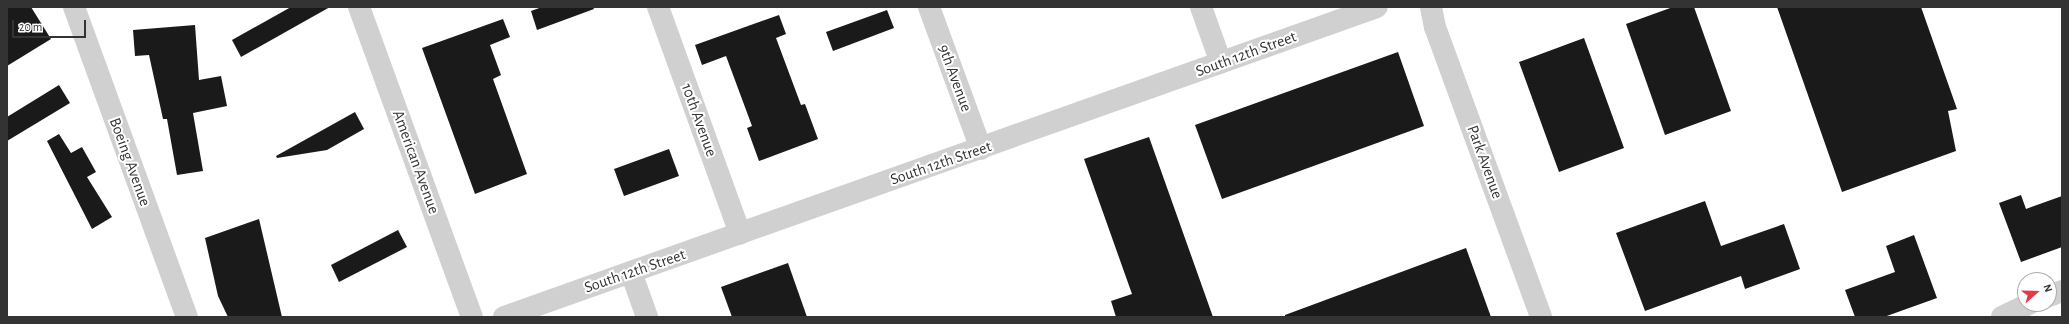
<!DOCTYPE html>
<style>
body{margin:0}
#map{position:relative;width:2069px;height:324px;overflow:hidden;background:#fff;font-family:"Alegreya Sans",sans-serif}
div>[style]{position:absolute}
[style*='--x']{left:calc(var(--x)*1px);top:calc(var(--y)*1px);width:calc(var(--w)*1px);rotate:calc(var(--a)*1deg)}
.building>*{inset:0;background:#1a1a1a}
.minor>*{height:22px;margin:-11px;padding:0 11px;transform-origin:11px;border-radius:11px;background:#d0d0d0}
span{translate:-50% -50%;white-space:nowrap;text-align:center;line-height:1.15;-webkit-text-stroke:4px #fff;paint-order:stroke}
.street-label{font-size:16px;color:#333}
.frame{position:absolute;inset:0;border:8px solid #333;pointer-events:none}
.north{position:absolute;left:2017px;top:272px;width:40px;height:40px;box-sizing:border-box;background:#fff;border:1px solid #adadad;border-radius:50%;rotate:70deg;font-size:11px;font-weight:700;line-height:16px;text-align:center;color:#333}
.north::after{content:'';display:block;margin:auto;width:14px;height:18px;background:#e63946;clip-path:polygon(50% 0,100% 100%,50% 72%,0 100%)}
.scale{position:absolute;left:12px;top:20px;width:74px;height:18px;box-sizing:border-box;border:2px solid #333;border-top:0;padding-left:5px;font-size:12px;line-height:14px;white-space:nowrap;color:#333;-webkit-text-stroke:3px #fff;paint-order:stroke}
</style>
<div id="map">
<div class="building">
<div style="clip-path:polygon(7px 7px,31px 7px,51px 39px,7px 66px)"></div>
<div style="clip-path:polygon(291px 7px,330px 7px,241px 57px,232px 40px)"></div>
<div style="clip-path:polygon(542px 7px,593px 7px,594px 9px,537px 30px,531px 11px)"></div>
<div style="clip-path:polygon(1673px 7px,1694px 7px,1731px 111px,1665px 135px,1626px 24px)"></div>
<div style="clip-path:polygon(1777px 7px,1921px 7px,1957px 109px,1948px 111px,1956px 151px,1842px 192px)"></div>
<div style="clip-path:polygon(887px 10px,894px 28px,833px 51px,826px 32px)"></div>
<div style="clip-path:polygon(779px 15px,786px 34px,776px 38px,801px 105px,805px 104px,818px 139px,759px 161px,747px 128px,752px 126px,726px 56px,702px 65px,695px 45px)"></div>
<div style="clip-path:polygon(503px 19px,510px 37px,490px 45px,501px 75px,493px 79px,527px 174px,475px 194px,422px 48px)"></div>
<div style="clip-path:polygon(195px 25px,199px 80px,221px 76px,227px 106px,193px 113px,203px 171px,177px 175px,167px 119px,163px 119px,149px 55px,135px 56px,133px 30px)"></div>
<div style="clip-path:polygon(1584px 38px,1624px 148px,1559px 172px,1519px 62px)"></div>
<div style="clip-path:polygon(1398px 52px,1424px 126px,1222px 199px,1195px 125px)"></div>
<div style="clip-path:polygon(59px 85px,70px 103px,7px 141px,7px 117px)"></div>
<div style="clip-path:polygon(355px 112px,364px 129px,327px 150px,277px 158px,276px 156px)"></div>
<div style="clip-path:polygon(59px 134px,71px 153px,82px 147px,96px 172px,87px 177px,112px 217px,92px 229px,47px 141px)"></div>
<div style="clip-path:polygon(1149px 137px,1213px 317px,1116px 317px,1111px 301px,1132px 294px,1084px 159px)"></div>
<div style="clip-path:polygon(669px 149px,679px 176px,624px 196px,614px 169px)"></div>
<div style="clip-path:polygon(2021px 195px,2026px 209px,2062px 196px,2062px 247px,2021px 262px,1999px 203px)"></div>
<div style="clip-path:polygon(1705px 201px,1721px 246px,1784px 224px,1800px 269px,1745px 289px,1741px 276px,1645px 311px,1616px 233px)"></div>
<div style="clip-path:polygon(259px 219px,282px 317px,228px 317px,218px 296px,205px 238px)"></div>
<div style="clip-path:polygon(398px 230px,407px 247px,339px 282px,331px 265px)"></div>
<div style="clip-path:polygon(1914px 235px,1937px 298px,1884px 317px,1855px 317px,1845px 290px,1895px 272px,1886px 246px)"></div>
<div style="clip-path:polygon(1466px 248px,1491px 317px,1285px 317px,1285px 315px)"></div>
<div style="clip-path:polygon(788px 263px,807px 317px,732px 317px,721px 287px)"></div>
</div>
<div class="minor">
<div style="--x:74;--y:7;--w:330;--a:70"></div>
<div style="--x:359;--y:7;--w:330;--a:70"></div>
<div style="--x:658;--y:7;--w:241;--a:70.1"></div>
<div style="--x:929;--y:7;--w:151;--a:69.9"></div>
<div style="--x:1201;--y:7;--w:59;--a:70.3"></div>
<div style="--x:1431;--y:7;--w:20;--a:79"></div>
<div style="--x:1435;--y:27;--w:309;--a:69.9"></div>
<div style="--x:631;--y:272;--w:48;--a:70.4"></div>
<div style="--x:2049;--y:296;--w:14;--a:-21"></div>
<div style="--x:504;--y:317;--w:926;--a:-19.55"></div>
<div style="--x:2002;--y:317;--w:30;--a:-26"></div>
</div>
<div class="street-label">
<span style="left:1246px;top:54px;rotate:-20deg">South 12th Street</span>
<span style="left:955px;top:78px;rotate:70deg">9th Avenue</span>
<span style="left:699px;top:120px;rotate:70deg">10th Avenue</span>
<span style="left:130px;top:162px;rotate:70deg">Boeing Avenue</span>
<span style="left:416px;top:162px;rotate:70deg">American Avenue</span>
<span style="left:1485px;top:162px;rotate:70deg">Park Avenue</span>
<span style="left:941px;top:163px;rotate:-19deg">South 12th Street</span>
<span style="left:635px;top:271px;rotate:-19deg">South 12th Street</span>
</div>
<div class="frame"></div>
<div class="north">N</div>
<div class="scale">20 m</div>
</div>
